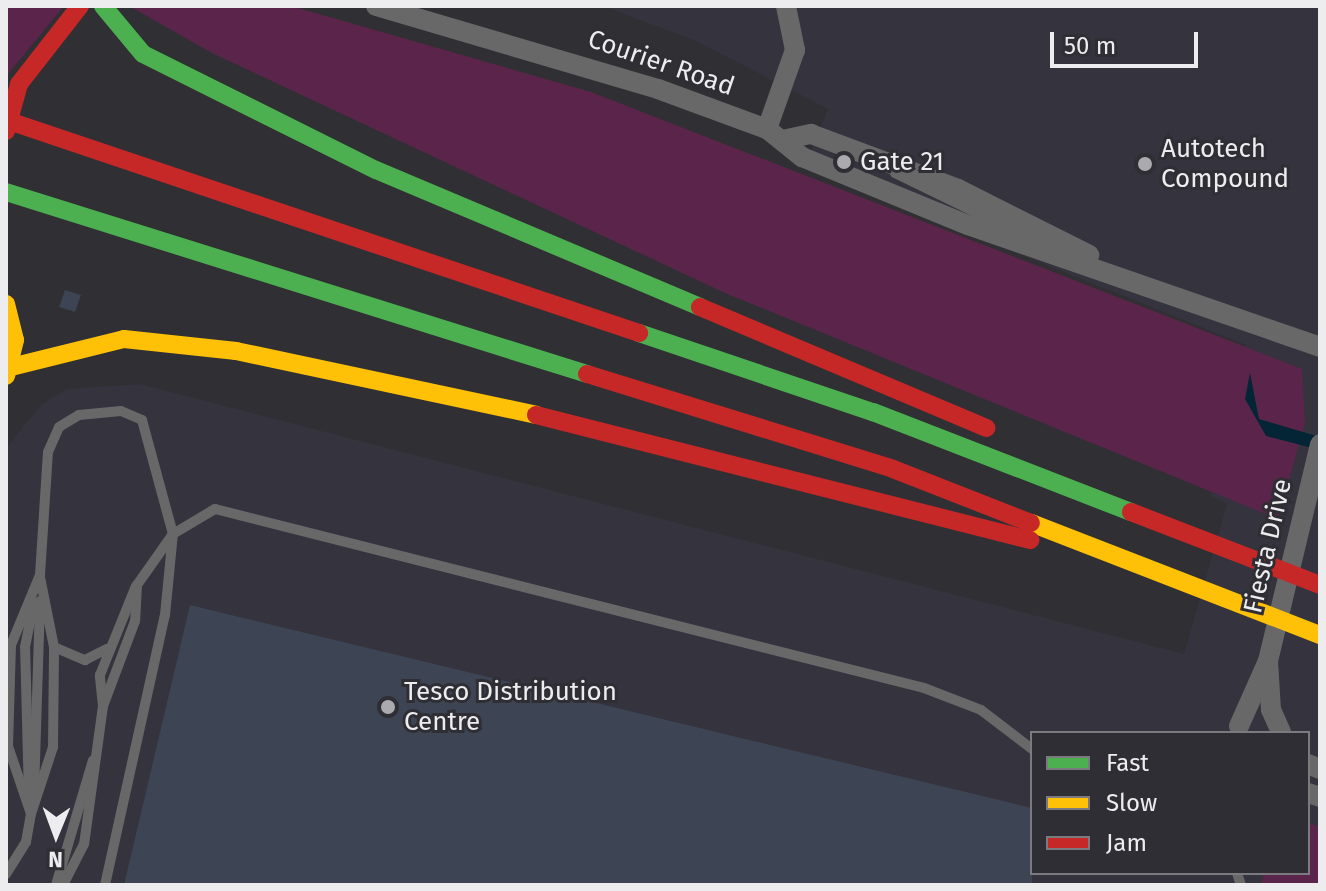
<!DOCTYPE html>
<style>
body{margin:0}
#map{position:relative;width:1326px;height:891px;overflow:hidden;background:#302f33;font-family:"Fira Sans",sans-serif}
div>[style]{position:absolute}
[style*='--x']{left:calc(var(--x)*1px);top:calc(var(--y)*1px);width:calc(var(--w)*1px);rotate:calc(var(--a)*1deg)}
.built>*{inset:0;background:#34333e}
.green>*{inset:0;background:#5b254b}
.water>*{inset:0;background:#042535}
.building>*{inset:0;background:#3d4453}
.lane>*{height:10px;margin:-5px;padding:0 5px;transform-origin:5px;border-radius:5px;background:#686869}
.street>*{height:20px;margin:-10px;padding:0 10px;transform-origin:10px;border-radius:10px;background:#686869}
.fast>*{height:18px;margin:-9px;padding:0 9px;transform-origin:9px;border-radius:9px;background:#4caf50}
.slow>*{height:18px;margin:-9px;padding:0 9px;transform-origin:9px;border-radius:9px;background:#ffc107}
.jam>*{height:18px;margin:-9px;padding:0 9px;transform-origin:9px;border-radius:9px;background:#c62828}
.dots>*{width:22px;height:22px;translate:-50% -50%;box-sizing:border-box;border:4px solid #2f2e34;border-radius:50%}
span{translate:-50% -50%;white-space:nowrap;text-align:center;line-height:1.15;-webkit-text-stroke:6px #2f2e34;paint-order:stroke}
.street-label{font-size:26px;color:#ededf0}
.poi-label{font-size:26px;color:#ededf0}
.left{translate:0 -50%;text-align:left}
.frame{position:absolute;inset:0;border:8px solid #ededf0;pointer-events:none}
.legend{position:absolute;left:1030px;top:731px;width:280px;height:144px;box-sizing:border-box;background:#2f2e34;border:2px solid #7b7a7f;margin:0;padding:10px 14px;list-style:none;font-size:24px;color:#ededf0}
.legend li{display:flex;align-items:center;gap:16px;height:40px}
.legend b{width:40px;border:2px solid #7b7a7f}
.north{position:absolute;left:16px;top:795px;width:80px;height:80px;-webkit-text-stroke:6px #2f2e34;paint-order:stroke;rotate:181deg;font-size:22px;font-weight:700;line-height:32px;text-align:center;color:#ededf0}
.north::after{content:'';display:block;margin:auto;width:28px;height:36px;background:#ededf0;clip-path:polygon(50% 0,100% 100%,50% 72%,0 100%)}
.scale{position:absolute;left:1050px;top:32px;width:148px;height:36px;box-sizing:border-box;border:4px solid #ededf0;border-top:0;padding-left:10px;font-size:24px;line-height:28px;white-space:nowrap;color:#ededf0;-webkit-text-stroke:6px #2f2e34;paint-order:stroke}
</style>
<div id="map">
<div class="built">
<div style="clip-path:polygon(603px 6px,1320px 6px,1320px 827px,1308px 823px,1308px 733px,1032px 733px,1032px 873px,1264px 873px,1261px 885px,6px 885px,6px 448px,42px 404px,67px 389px,140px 384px,1184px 654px,1227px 504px,1211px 496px,1212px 479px,1219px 427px,1246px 345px,804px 168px,828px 109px,696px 41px)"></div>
</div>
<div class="green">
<div style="clip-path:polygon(6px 6px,64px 6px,8px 74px,6px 74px)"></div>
<div style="clip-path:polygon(129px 6px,291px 6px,591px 92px,1302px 369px,1305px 423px,1278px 519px,725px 293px,212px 53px)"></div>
<div style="clip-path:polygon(1308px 823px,1320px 827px,1320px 885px,1261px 885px,1264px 873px,1308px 873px)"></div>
</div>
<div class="water">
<div style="clip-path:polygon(1250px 373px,1259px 419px,1320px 437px,1320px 450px,1266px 436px,1245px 399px)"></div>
</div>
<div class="building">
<div style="clip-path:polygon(65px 290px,81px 295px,75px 312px,59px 307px)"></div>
<div style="clip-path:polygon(190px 605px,1032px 808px,1032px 885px,124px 885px)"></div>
</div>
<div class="lane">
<div style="--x:895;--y:173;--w:144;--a:26"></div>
<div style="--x:54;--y:647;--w:34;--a:23"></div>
<div style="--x:85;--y:660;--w:25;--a:-27"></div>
<div style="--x:103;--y:706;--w:31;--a:-96"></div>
<div style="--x:100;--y:675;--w:96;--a:-68"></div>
<div style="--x:34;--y:793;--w:192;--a:-88.2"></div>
<div style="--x:29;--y:797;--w:150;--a:-91.5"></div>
<div style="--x:25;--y:647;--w:46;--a:-78.7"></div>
<div style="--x:31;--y:814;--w:71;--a:-71.8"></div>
<div style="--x:53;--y:747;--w:100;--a:-89.4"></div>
<div style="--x:54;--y:647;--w:71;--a:-101.3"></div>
<div style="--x:1237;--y:873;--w:13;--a:72"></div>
<div style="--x:6;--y:874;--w:38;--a:-58"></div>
<div style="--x:26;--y:842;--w:28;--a:-80"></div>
<div style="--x:31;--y:814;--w:72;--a:-108.7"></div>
<div style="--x:8;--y:746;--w:101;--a:-88.3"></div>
<div style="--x:11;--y:645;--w:76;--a:-67.5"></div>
<div style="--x:40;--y:575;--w:123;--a:-86.3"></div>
<div style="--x:48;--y:452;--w:27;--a:-66"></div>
<div style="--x:59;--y:427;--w:23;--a:-31"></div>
<div style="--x:79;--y:415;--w:42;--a:-5.4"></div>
<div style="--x:121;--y:411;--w:23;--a:23"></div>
<div style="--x:142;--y:420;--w:118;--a:74.8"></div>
<div style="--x:173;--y:534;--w:62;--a:125.2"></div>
<div style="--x:137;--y:585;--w:36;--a:93"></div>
<div style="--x:135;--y:621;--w:91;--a:110.6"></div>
<div style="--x:103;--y:706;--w:139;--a:97.8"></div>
<div style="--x:84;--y:844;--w:46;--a:117.1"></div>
<div style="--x:56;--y:885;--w:130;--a:-73.5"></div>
<div style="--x:105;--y:885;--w:277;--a:-77.5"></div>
<div style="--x:165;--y:615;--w:81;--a:-84.4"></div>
<div style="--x:173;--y:534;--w:49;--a:-30.8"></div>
<div style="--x:215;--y:509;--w:731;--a:14.17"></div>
<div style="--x:924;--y:688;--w:61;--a:21.1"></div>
<div style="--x:981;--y:710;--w:64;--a:37.4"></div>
</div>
<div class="street">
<div style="--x:376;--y:6;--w:294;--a:16.4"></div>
<div style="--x:658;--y:89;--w:116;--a:20.2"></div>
<div style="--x:767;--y:129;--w:45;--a:38.7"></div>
<div style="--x:802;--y:157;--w:179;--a:22.3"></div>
<div style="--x:968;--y:225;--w:373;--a:19.1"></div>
<div style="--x:767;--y:129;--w:84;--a:-70.5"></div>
<div style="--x:795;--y:50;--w:45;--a:-101.6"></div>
<div style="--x:787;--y:139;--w:25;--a:-12"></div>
<div style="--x:811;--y:134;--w:157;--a:20.5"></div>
<div style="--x:958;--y:189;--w:147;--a:26.7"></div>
<div style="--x:1239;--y:726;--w:71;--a:-66"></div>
<div style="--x:1281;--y:732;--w:24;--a:-114"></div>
<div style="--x:1271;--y:710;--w:49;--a:-93.5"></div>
<div style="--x:1268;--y:661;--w:223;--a:-76.5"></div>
<div style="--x:1308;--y:764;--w:13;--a:23"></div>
<div style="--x:1308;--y:793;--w:13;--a:18"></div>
</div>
<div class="fast">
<div style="--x:103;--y:6;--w:62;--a:50.2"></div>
<div style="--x:143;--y:54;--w:260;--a:26.5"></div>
<div style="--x:376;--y:170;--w:352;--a:22.9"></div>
<div style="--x:6;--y:192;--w:609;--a:17.39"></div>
<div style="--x:639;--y:333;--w:247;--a:18.7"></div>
<div style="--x:873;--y:412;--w:277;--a:21.2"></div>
</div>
<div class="slow">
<div style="--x:6;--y:304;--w:37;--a:76"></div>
<div style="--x:15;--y:340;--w:37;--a:104"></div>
<div style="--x:11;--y:367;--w:116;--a:-13.9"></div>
<div style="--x:124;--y:339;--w:113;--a:6.1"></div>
<div style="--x:236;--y:351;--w:307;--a:12"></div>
<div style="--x:1031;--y:523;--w:310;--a:21.2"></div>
</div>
<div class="jam">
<div style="--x:6;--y:120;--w:668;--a:18.6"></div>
<div style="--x:6;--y:131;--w:49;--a:-74.5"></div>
<div style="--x:19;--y:84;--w:99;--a:-52"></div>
<div style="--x:700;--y:307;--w:311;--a:22.9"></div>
<div style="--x:587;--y:374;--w:320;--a:17.2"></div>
<div style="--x:893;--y:469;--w:148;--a:21.4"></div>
<div style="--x:536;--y:415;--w:510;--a:14.2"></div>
<div style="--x:1131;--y:512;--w:203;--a:21.1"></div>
</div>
<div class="dots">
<div style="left:844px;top:162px;background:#abaaae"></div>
<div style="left:1145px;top:164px;background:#abaaae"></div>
<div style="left:388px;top:707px;background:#abaaae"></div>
</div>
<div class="street-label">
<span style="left:661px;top:63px;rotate:19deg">Courier Road</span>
<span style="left:1268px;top:546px;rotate:-77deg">Fiesta Drive</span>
</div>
<div class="poi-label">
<span class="left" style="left:1161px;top:164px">Autotech<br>Compound</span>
<span class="left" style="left:860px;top:162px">Gate 21</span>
<span class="left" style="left:404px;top:707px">Tesco Distribution<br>Centre</span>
</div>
<div class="frame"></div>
<ul class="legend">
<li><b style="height:10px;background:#4caf50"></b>Fast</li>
<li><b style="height:10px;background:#ffc107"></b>Slow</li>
<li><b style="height:10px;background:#c62828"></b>Jam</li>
</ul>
<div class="north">N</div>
<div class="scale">50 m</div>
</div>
